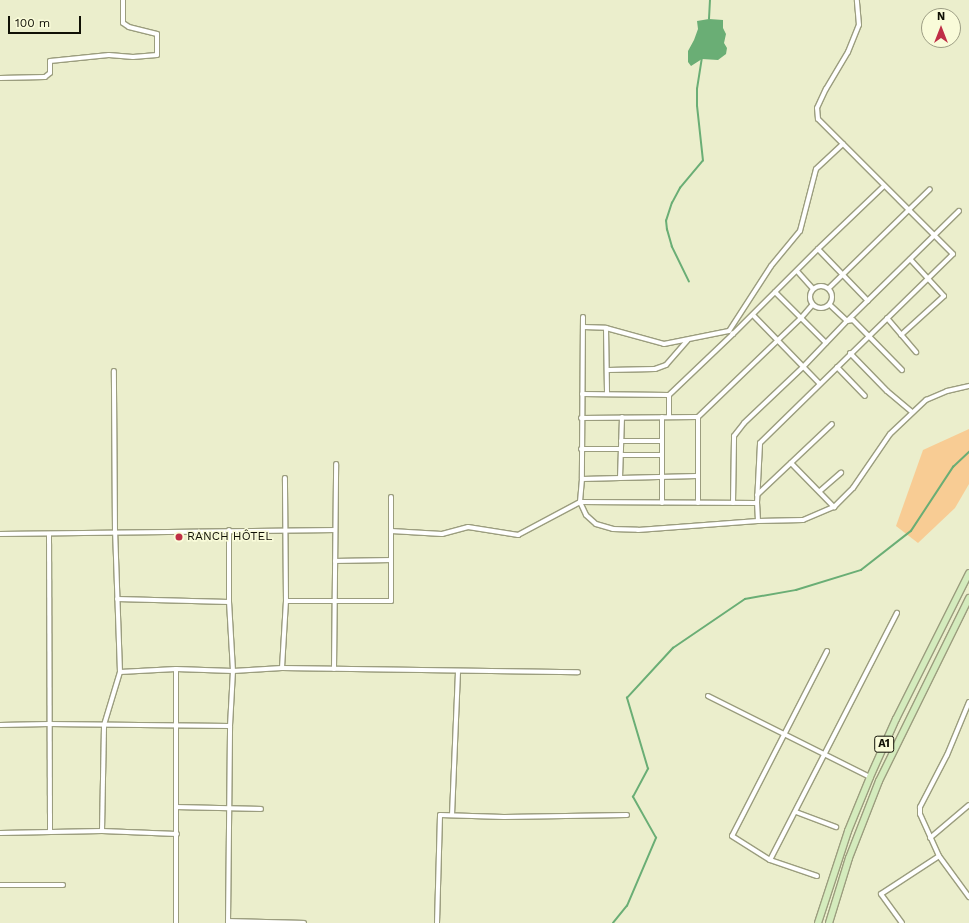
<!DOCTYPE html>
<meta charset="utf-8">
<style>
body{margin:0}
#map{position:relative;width:969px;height:923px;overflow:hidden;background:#ebeecc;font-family:"Work Sans",sans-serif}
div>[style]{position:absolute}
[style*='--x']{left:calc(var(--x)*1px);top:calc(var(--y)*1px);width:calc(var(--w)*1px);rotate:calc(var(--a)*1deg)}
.green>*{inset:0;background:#f8cc94}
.water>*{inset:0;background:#6aae75}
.stream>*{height:1.5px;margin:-0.75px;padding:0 0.75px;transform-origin:0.75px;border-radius:0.75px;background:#6aae75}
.roads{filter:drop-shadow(1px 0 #9b9d7e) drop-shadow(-1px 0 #9b9d7e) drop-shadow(0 1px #9b9d7e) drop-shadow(0 -1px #9b9d7e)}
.minor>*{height:4px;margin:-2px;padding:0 2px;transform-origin:2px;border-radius:2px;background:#fff}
.minor>.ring{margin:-2px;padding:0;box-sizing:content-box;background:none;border:4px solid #fff;border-radius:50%}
.primary>*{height:6px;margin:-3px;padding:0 3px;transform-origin:3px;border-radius:3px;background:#d4ebbd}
.dots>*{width:11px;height:11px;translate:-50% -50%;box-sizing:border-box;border:2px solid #f9fbd9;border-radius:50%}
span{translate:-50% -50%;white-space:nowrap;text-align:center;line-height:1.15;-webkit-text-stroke:3px #f9fbd9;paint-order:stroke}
.shield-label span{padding:1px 3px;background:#f9fbd9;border:1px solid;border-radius:3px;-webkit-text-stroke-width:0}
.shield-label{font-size:11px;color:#101005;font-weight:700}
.poi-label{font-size:12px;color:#101005}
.left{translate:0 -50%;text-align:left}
.north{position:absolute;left:921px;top:8px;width:40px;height:40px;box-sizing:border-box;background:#f9fbd9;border:1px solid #9c9d84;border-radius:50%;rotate:0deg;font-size:11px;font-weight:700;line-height:16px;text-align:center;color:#101005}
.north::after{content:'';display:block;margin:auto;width:14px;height:18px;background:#bf2e46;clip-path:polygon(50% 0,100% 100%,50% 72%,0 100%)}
.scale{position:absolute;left:8px;top:16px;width:73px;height:18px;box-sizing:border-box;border:2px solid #101005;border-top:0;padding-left:5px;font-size:12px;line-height:14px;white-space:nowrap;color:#101005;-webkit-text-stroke:3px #f9fbd9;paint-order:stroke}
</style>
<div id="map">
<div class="green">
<div style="clip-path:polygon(969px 429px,969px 484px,955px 508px,918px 543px,896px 526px,923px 450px)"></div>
</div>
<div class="water">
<div style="clip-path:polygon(709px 19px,723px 20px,723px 28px,726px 34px,724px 43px,727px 48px,726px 54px,718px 60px,702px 59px,691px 66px,688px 62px,688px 51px,694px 40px,698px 29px,697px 21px)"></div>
</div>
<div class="stream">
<div style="--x:709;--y:19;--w:19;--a:-87"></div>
<div style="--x:689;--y:282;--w:39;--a:-116"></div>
<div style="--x:672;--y:247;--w:18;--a:-106"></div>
<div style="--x:667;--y:230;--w:9;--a:-96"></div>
<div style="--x:666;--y:221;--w:19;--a:-72"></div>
<div style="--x:672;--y:203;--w:17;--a:-62"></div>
<div style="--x:680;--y:188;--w:35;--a:-50"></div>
<div style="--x:703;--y:161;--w:55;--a:-96.2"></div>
<div style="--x:697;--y:106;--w:17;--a:-90"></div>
<div style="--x:697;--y:89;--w:31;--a:-81"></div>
<div style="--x:613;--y:923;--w:22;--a:-51"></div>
<div style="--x:627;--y:906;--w:74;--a:-66.9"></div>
<div style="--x:656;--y:838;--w:47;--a:-119.3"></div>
<div style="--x:633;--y:797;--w:32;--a:-62"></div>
<div style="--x:648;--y:769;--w:74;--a:-106.5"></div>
<div style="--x:627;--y:698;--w:68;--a:-47.4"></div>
<div style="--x:673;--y:648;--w:87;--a:-34.2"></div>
<div style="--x:745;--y:599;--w:52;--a:-10"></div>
<div style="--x:796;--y:590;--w:68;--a:-17.1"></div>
<div style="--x:861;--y:570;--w:63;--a:-38"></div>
<div style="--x:911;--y:531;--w:77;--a:-56.7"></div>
<div style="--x:953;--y:467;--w:22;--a:-43"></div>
</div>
<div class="roads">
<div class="minor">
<div style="--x:0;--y:78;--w:45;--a:-1.3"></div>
<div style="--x:45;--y:77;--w:6;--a:-39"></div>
<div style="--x:50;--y:73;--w:12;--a:-90"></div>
<div style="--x:50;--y:61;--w:59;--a:-5.8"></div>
<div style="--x:109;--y:55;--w:24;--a:5"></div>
<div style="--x:133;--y:57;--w:24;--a:-5"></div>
<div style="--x:157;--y:55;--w:21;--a:-90"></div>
<div style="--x:157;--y:34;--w:29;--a:-166"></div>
<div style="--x:129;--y:27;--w:7;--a:-146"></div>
<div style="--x:123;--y:23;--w:23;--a:-90"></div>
<div style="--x:818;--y:249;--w:72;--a:46.1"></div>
<div style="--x:797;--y:271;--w:24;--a:48"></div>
<div class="ring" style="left:810px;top:286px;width:18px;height:18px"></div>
<div style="--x:829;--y:288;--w:141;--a:-44.4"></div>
<div style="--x:775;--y:292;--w:72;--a:45"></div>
<div style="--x:830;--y:305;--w:23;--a:43"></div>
<div style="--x:847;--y:321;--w:6;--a:-9"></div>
<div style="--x:853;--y:320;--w:70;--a:45.6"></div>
<div style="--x:753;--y:315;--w:95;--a:45.9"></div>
<div style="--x:583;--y:317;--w:162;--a:90.4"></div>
<div style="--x:582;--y:479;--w:23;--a:95"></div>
<div style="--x:580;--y:502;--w:14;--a:65"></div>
<div style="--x:586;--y:515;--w:13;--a:42"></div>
<div style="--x:596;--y:524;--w:18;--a:16"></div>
<div style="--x:613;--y:529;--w:25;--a:2"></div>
<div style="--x:638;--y:530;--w:120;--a:-4.3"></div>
<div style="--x:758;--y:521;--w:45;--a:-1.3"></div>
<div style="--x:803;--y:520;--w:34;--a:-23"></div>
<div style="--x:834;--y:507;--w:27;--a:-45"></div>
<div style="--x:853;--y:488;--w:65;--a:-55.6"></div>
<div style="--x:890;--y:434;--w:50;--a:-43.4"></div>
<div style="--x:926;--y:400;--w:23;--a:-23"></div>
<div style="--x:947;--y:391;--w:23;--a:-13"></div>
<div style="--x:887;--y:318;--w:45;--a:49.5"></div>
<div style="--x:583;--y:327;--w:23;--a:2"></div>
<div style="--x:606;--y:328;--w:60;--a:15.4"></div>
<div style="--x:664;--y:344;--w:66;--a:-11.3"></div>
<div style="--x:729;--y:331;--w:77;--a:-57.1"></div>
<div style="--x:771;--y:266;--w:45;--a:-50.4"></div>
<div style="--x:800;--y:231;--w:64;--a:-75.5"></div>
<div style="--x:816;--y:169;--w:37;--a:-43"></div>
<div style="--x:606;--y:328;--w:66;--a:89.1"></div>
<div style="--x:733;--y:334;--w:120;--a:-45"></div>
<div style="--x:818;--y:249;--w:91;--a:-43.7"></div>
<div style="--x:901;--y:335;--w:58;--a:-42.2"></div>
<div style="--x:944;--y:296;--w:50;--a:-132.6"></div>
<div style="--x:850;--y:353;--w:53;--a:45.8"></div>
<div style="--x:887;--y:391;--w:33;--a:40"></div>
<div style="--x:837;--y:367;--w:40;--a:46"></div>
<div style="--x:608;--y:370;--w:47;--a:-1.2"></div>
<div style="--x:655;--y:369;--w:12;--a:-20"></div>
<div style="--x:666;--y:365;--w:33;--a:-49"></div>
<div style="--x:582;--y:394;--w:87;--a:0.7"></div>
<div style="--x:669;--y:395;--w:88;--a:-43.6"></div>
<div style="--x:733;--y:334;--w:1;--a:-135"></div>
<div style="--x:669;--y:395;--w:22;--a:90"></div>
<div style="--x:698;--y:417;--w:86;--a:90"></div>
<div style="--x:581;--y:418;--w:117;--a:-0.5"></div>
<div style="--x:698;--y:417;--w:143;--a:-43.9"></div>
<div style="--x:801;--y:318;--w:18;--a:-49"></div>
<div style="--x:621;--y:441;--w:41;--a:0"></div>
<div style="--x:581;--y:449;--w:40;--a:0"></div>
<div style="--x:621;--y:455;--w:41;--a:0"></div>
<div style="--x:791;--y:463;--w:62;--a:45.7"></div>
<div style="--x:620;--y:478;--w:61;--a:-88.1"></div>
<div style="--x:582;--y:479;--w:115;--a:-1.5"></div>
<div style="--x:820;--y:491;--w:28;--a:-41"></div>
<div style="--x:757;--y:495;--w:103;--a:-43.4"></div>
<div style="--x:662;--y:503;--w:86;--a:-90"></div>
<div style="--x:733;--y:503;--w:67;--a:-89.1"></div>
<div style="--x:734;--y:436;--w:16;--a:-52"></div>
<div style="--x:744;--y:423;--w:81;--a:-43.5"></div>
<div style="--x:803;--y:367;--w:64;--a:-46.3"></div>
<div style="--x:847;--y:321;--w:157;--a:-44.5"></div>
<div style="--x:758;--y:521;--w:18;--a:-93"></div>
<div style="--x:757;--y:503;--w:60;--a:-87.1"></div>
<div style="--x:760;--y:443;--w:270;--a:-44.4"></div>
<div style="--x:953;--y:254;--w:191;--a:-135"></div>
<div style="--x:818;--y:119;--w:11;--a:-95"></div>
<div style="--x:817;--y:108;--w:21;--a:-65"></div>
<div style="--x:826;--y:89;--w:43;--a:-59.3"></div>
<div style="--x:848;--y:52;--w:29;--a:-68"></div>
<div style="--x:859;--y:25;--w:25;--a:-95"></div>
<div style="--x:391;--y:531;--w:51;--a:3.4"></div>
<div style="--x:442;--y:534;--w:27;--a:-15"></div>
<div style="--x:468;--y:527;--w:51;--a:9.1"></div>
<div style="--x:518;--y:535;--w:70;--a:-28"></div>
<div style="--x:580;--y:502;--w:177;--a:0.3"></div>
<div style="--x:0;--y:534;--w:335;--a:-0.7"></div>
<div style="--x:49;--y:534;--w:298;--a:89.8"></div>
<div style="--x:335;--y:561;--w:55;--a:-1"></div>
<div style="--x:117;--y:599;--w:112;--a:1.5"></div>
<div style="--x:286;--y:601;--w:105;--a:0"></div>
<div style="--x:391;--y:601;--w:104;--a:-90"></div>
<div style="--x:282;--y:668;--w:67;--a:-86.6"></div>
<div style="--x:286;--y:601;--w:123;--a:-90.5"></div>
<div style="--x:334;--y:669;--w:205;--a:-89.4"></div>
<div style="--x:120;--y:672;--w:56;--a:-3.1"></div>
<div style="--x:176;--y:669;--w:57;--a:2"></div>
<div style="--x:233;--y:671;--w:49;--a:-3.5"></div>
<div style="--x:282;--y:668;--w:296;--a:0.8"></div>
<div style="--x:708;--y:696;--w:181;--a:26.6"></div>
<div style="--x:969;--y:702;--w:57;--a:112.5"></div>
<div style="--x:947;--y:755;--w:59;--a:117.4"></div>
<div style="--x:920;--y:807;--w:7;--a:90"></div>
<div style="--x:920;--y:814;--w:46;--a:65.7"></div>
<div style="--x:939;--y:856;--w:51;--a:53.8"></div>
<div style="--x:0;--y:725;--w:49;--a:-1.2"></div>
<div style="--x:49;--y:724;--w:181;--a:0.6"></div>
<div style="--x:177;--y:807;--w:84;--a:1.4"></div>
<div style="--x:796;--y:812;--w:43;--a:20.6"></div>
<div style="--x:452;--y:815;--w:144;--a:-87.6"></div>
<div style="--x:102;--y:831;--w:106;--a:-88.9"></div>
<div style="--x:104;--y:725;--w:55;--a:-73.2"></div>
<div style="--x:120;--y:672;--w:140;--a:-92"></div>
<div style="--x:115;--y:532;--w:161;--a:-90.4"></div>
<div style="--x:0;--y:833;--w:102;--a:-1.1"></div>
<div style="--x:102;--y:831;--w:75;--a:2.3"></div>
<div style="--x:930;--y:838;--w:51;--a:-40.2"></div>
<div style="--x:770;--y:860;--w:278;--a:-62.8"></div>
<div style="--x:817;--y:876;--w:50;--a:-161.2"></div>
<div style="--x:770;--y:860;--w:45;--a:-147.7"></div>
<div style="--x:732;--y:836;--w:208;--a:-62.8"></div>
<div style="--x:0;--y:885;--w:63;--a:0"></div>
<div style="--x:228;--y:921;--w:76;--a:1.5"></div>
<div style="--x:176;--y:923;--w:254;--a:-90"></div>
<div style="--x:228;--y:923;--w:197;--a:-89.4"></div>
<div style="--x:230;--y:726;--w:55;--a:-86.9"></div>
<div style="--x:233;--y:671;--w:69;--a:-93.3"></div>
<div style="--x:229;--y:602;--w:72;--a:-90"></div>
<div style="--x:437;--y:923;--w:108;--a:-88.4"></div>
<div style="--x:440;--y:815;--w:64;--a:1.8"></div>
<div style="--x:504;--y:817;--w:123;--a:-0.9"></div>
<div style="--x:902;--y:923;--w:36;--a:-126"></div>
<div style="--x:881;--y:894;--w:69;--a:-33.2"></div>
</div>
<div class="primary">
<div style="--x:818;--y:923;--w:97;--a:-71.9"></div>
<div style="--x:848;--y:831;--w:58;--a:-67.8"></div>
<div style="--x:870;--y:777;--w:64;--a:-65.9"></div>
<div style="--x:896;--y:719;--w:163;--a:-63.4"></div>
<div style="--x:829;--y:923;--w:68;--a:-72.9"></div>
<div style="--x:849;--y:858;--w:83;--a:-68.7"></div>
<div style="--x:879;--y:781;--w:204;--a:-63.8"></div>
</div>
</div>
<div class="dots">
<div style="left:179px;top:537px;background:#bf2e46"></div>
</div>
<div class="shield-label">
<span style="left:884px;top:744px">A1</span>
</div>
<div class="poi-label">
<span class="left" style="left:187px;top:537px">RANCH HÔTEL</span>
</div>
<div class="north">N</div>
<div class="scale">100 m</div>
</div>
